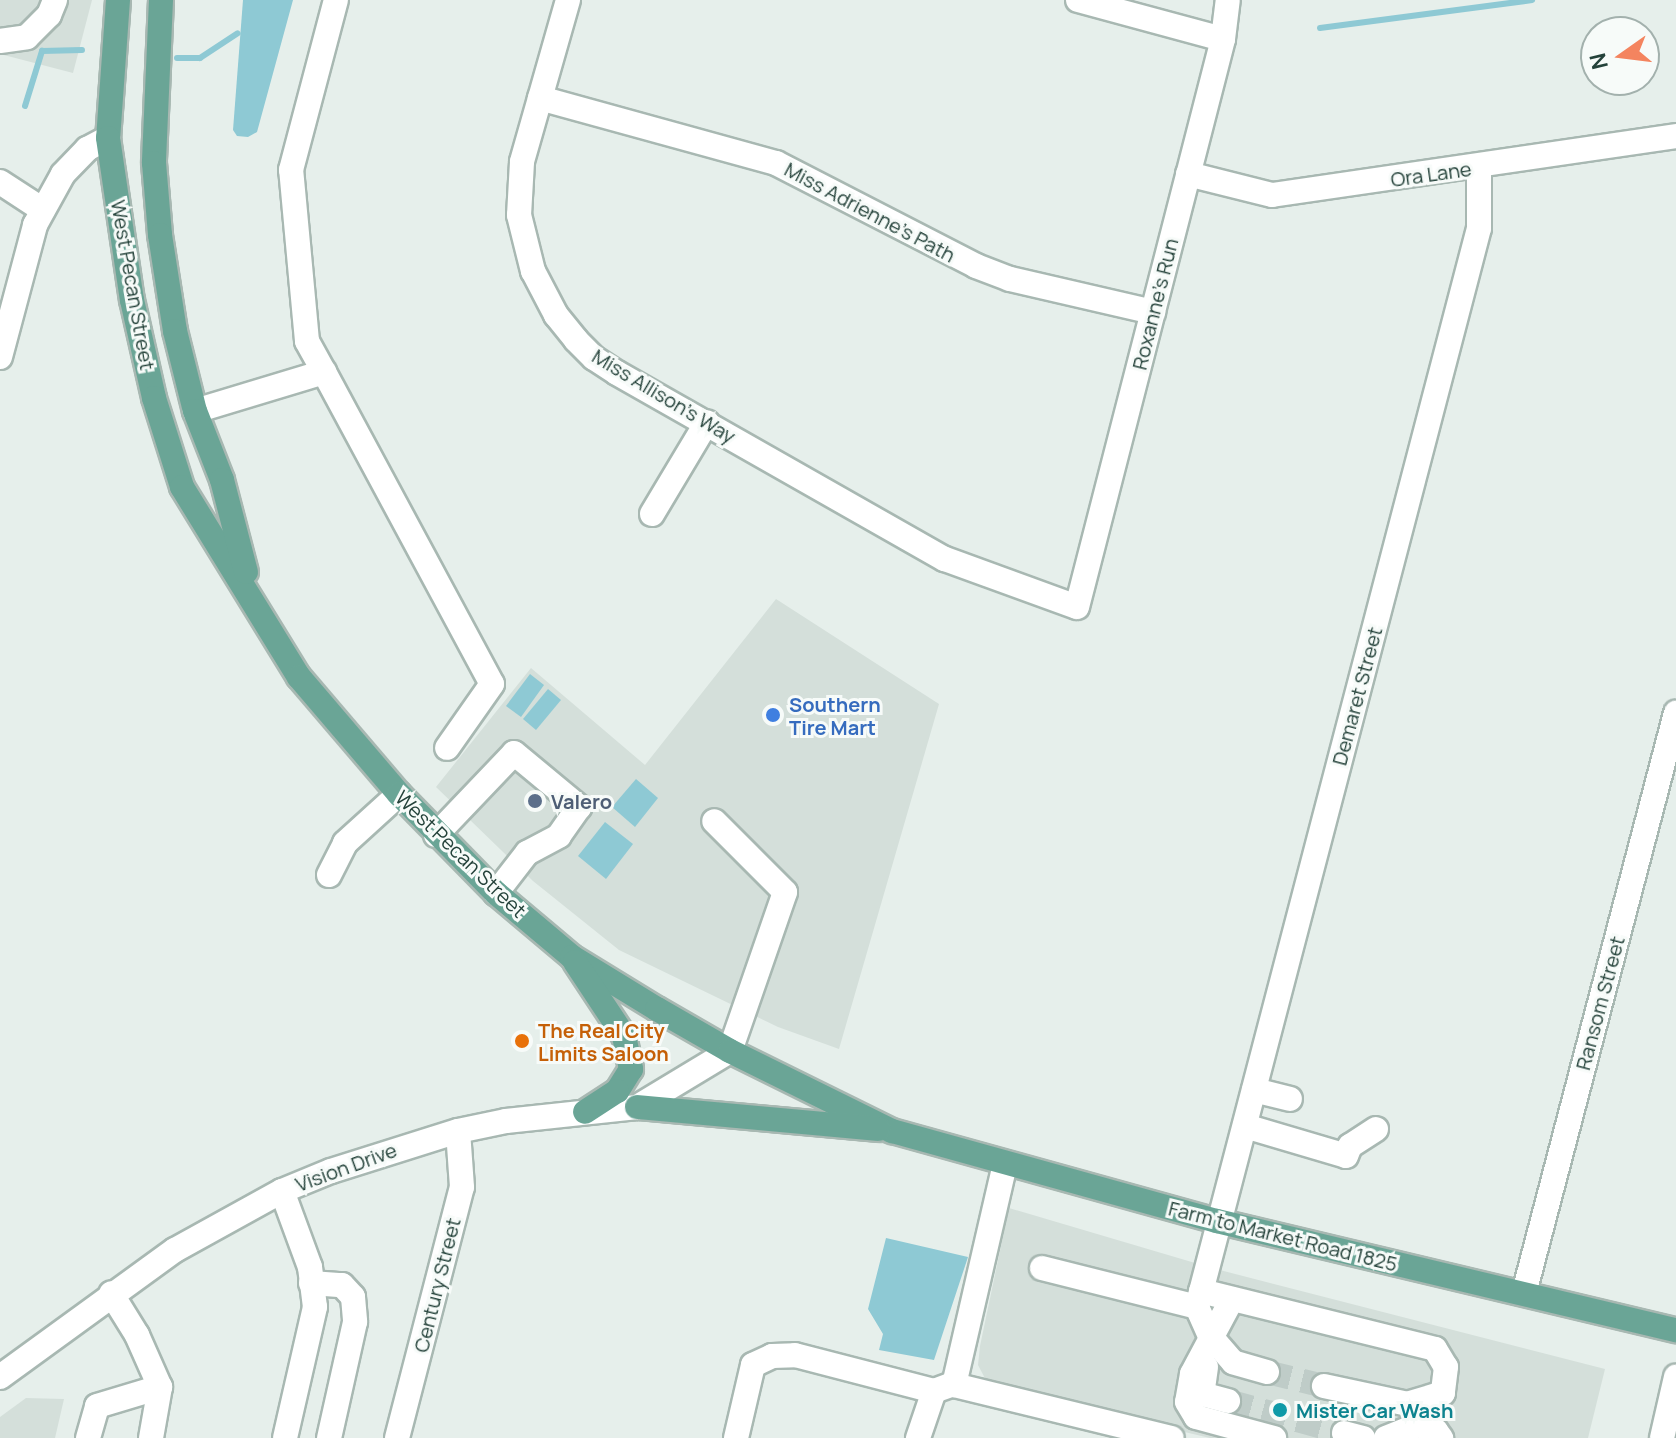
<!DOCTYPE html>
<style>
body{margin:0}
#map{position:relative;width:1676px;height:1438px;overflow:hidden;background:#e6efeb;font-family:Manrope,sans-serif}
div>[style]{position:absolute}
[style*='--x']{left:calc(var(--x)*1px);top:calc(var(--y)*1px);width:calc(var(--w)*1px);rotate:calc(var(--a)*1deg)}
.built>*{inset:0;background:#d4dfda}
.water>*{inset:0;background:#8ec9d4}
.stream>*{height:6px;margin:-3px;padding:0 3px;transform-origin:3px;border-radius:3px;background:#8ec9d4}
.minor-tunnel>*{height:24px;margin-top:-12px;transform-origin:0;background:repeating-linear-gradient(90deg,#bfccc8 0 24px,transparent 0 36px)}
.roads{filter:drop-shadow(2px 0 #a8b8b2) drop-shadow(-2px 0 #a8b8b2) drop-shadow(0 2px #a8b8b2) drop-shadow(0 -2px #a8b8b2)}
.minor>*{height:24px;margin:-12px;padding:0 12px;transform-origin:12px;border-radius:12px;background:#fff}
.major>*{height:24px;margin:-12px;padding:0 12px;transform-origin:12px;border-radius:12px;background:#6aa596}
.dots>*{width:22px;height:22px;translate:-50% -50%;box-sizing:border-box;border:4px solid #f7fbf9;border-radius:50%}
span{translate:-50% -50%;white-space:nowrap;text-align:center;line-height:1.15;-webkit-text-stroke:6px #f7fbf9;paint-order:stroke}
.street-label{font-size:20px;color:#24423a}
.shop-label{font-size:20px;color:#366cbe;font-weight:700}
.left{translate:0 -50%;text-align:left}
.service-label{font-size:20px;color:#4e5e75;font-weight:700}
.food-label{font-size:20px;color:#c56008;font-weight:700}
.culture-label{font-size:20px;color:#0d838f;font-weight:700}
.north{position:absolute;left:1580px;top:16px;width:80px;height:80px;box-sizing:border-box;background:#f7fbf9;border:2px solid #a3b1ad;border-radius:50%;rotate:256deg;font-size:22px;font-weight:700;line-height:32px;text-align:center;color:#24423a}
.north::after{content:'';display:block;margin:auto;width:28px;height:36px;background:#f4845f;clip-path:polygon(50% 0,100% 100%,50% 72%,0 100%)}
</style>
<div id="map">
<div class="built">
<div style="clip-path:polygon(0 0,92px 0,73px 73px,0 54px)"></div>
<div style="clip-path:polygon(776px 599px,939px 704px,839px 1049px,778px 1027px,619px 950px,533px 881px,436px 787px,531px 668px,645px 765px)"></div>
<div style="clip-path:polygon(1009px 1208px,1212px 1268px,1605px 1369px,1588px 1438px,1210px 1438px,989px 1386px,978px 1365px,980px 1346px)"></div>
<div style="clip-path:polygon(26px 1398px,64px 1399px,55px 1438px,0 1438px,0 1417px)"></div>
</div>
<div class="water">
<div style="clip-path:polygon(243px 0,293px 0,257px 132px,248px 137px,237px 136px,233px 130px)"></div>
<div style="clip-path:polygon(530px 674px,544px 685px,521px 717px,506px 706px)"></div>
<div style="clip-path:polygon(548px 689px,561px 700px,536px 730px,523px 719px)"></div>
<div style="clip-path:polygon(636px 779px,658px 798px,635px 827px,612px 807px)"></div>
<div style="clip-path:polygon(605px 822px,633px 844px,606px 879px,578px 856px)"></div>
<div style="clip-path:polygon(886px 1238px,968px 1257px,934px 1360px,879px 1350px,883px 1334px,868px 1309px)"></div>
</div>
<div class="stream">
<div style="--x:1320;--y:28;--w:214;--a:-7.5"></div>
<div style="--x:177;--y:58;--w:23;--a:0"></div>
<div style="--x:200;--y:58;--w:45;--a:-33.3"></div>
<div style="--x:25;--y:106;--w:58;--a:-72.8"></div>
<div style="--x:42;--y:51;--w:40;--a:-1.4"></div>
</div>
<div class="minor-tunnel">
<div style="--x:1267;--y:1372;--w:59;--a:13.8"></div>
<div style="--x:1228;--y:1401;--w:120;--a:15.4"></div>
</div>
<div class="roads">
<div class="minor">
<div style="--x:568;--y:0;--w:168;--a:105.9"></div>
<div style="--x:522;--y:162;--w:53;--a:93.2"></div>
<div style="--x:519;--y:215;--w:58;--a:76"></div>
<div style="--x:533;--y:271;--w:50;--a:62.4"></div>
<div style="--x:556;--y:315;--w:32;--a:51"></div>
<div style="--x:576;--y:340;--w:25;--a:45"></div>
<div style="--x:594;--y:358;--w:27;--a:33"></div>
<div style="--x:617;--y:373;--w:377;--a:29.6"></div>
<div style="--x:945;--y:559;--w:140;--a:20"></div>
<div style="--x:1077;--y:607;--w:586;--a:-75.58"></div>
<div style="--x:1223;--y:39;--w:39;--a:-83"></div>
<div style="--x:1078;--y:0;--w:150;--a:15.1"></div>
<div style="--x:0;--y:41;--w:27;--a:-8"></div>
<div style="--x:27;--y:37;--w:31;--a:-45"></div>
<div style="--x:49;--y:15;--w:16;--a:-68"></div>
<div style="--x:540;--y:98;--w:245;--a:15.4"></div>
<div style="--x:776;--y:163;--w:225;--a:27.2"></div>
<div style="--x:976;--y:266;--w:36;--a:21"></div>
<div style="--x:1010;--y:279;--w:147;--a:13"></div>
<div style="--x:1188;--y:174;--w:87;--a:14"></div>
<div style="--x:1272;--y:195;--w:408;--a:-8.3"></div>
<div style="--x:0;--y:182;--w:51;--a:33.1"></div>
<div style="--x:0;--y:357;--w:137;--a:-75.1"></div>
<div style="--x:35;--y:225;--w:58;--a:-61.2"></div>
<div style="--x:63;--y:174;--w:35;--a:-46"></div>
<div style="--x:87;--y:149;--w:24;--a:-28"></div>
<div style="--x:324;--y:372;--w:35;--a:-119"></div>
<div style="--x:307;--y:341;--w:172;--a:-95.3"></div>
<div style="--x:291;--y:170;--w:176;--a:-75.2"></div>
<div style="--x:195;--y:411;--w:135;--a:-16.8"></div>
<div style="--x:324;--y:372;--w:354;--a:61.7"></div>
<div style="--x:492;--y:684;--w:78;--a:125.1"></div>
<div style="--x:652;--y:514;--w:107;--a:-59.1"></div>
<div style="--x:436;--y:835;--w:113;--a:-46.4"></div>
<div style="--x:514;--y:753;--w:85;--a:39.7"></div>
<div style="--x:579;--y:807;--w:35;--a:125"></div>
<div style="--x:559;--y:836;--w:36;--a:152"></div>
<div style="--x:527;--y:853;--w:51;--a:127.8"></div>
<div style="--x:329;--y:875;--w:36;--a:-63"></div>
<div style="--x:345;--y:843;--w:73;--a:-42.2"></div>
<div style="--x:1254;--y:1090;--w:37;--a:14"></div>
<div style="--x:1245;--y:1126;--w:105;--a:16.5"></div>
<div style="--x:1346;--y:1156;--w:11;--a:-68"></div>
<div style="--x:1350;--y:1146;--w:31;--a:-33"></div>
<div style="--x:1005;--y:1164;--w:227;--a:103"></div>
<div style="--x:954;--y:1385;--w:224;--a:13.7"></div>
<div style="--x:282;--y:1191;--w:81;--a:69.8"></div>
<div style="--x:310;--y:1267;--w:40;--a:82.9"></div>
<div style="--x:315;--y:1307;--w:134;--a:102.9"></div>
<div style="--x:1042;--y:1268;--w:160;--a:14.1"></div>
<div style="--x:311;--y:1283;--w:31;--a:4"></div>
<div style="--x:342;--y:1285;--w:16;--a:47"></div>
<div style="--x:353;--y:1297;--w:25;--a:85"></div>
<div style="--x:355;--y:1322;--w:119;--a:102.6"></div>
<div style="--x:1201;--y:1291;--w:241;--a:13.9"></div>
<div style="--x:1435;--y:1349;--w:21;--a:59"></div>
<div style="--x:1446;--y:1367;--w:26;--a:97"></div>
<div style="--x:1443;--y:1393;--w:37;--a:163"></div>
<div style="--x:1408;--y:1404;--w:86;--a:-167.9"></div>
<div style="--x:1524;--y:1293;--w:600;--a:-75.31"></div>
<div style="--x:1232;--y:1299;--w:85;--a:118.1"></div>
<div style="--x:1192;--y:1374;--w:28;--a:100"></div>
<div style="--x:1187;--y:1402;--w:17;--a:59"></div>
<div style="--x:1196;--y:1417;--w:81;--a:15.1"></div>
<div style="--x:1206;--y:1367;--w:27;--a:98"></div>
<div style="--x:1202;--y:1394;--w:27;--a:15"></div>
<div style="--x:1267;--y:1372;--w:35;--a:-164"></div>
<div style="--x:1233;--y:1362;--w:35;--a:-131"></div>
<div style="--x:1210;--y:1336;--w:32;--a:-114"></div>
<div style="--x:1197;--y:1307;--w:1115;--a:-75.35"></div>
<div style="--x:1479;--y:228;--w:61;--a:-90"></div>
<div style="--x:0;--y:1377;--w:216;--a:-36"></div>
<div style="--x:175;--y:1250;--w:122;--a:-28.9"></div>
<div style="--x:282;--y:1191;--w:53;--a:-22.2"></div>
<div style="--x:331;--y:1171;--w:133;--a:-17.5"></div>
<div style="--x:458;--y:1131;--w:49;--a:-11.8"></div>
<div style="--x:506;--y:1121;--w:132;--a:-6.1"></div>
<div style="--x:637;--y:1107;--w:109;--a:-31.1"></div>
<div style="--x:730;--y:1051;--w:168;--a:-70.9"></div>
<div style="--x:785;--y:892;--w:100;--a:-135"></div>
<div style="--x:1344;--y:1433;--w:20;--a:15"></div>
<div style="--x:88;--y:1438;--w:33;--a:-74"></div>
<div style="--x:97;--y:1406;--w:66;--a:-16.8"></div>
<div style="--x:160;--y:1387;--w:57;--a:-113.9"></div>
<div style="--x:137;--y:1335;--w:49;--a:-121.8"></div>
<div style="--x:151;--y:1438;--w:52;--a:-80"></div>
<div style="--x:397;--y:1438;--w:259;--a:-75.5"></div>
<div style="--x:462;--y:1187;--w:56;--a:-94.1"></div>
<div style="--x:736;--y:1438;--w:75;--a:-76.9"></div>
<div style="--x:753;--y:1365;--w:21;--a:-25"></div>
<div style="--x:772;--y:1356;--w:23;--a:-2"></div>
<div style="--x:795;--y:1355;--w:144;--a:14.5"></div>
<div style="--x:918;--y:1438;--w:50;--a:-71.2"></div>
<div style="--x:934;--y:1391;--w:15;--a:-20"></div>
<div style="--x:1386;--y:1438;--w:35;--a:-22"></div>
<div style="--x:1418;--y:1425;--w:19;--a:18"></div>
<div style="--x:1436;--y:1431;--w:9;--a:54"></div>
<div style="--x:1662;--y:1438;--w:63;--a:-77.1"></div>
</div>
<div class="major">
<div style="--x:118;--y:0;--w:138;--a:94.1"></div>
<div style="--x:108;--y:138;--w:164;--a:81.6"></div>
<div style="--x:132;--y:300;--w:100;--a:77.3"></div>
<div style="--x:154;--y:398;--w:93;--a:72.5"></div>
<div style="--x:182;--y:487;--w:223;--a:58.4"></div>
<div style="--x:299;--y:677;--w:154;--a:49.5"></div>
<div style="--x:399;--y:794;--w:139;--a:45.6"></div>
<div style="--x:496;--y:893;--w:99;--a:40.1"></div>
<div style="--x:572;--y:957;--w:100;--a:31.5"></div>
<div style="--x:657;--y:1009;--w:84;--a:29.9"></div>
<div style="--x:730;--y:1051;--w:181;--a:26.3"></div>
<div style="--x:892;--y:1131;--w:337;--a:15.5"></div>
<div style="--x:1217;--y:1221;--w:472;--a:13.4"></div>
<div style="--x:161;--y:0;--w:163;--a:92.5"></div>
<div style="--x:154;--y:163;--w:72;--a:85.2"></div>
<div style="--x:160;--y:235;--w:97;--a:81.1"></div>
<div style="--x:175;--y:331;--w:82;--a:76"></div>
<div style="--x:195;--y:411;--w:74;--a:68.6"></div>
<div style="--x:222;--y:480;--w:95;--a:75.4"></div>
<div style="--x:575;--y:962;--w:89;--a:56.5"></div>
<div style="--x:624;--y:1036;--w:34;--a:78"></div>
<div style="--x:631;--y:1069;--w:26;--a:122"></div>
<div style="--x:617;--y:1091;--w:38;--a:147"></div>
<div style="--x:637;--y:1107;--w:242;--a:5.2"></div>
</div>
</div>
<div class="dots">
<div style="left:773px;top:715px;background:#3f7fe0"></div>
<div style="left:535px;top:801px;background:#5c6f8a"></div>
<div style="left:522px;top:1041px;background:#e8710a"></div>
<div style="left:1280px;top:1410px;background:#0f9aa8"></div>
</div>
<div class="street-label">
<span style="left:1431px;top:174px;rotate:-8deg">Ora Lane</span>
<span style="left:870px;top:212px;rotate:28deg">Miss Adrienne's Path</span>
<span style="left:133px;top:285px;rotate:80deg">West Pecan Street</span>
<span style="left:1155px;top:304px;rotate:-76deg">Roxanne's Run</span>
<span style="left:664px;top:396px;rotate:31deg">Miss Allison's Way</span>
<span style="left:1357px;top:696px;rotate:-75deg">Demaret Street</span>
<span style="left:461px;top:854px;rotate:44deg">West Pecan Street</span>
<span style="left:1600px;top:1003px;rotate:-75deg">Ransom Street</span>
<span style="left:346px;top:1167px;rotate:-20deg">Vision Drive</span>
<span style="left:1283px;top:1236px;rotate:14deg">Farm to Market Road 1825</span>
<span style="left:437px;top:1285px;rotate:-76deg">Century Street</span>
</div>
<div class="shop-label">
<span class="left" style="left:789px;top:716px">Southern<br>Tire Mart</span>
</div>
<div class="service-label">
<span class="left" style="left:551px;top:801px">Valero</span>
</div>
<div class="food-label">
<span class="left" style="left:538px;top:1042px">The Real City<br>Limits Saloon</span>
</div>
<div class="culture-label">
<span class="left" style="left:1296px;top:1410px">Mister Car Wash</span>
</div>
<div class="north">N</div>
</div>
